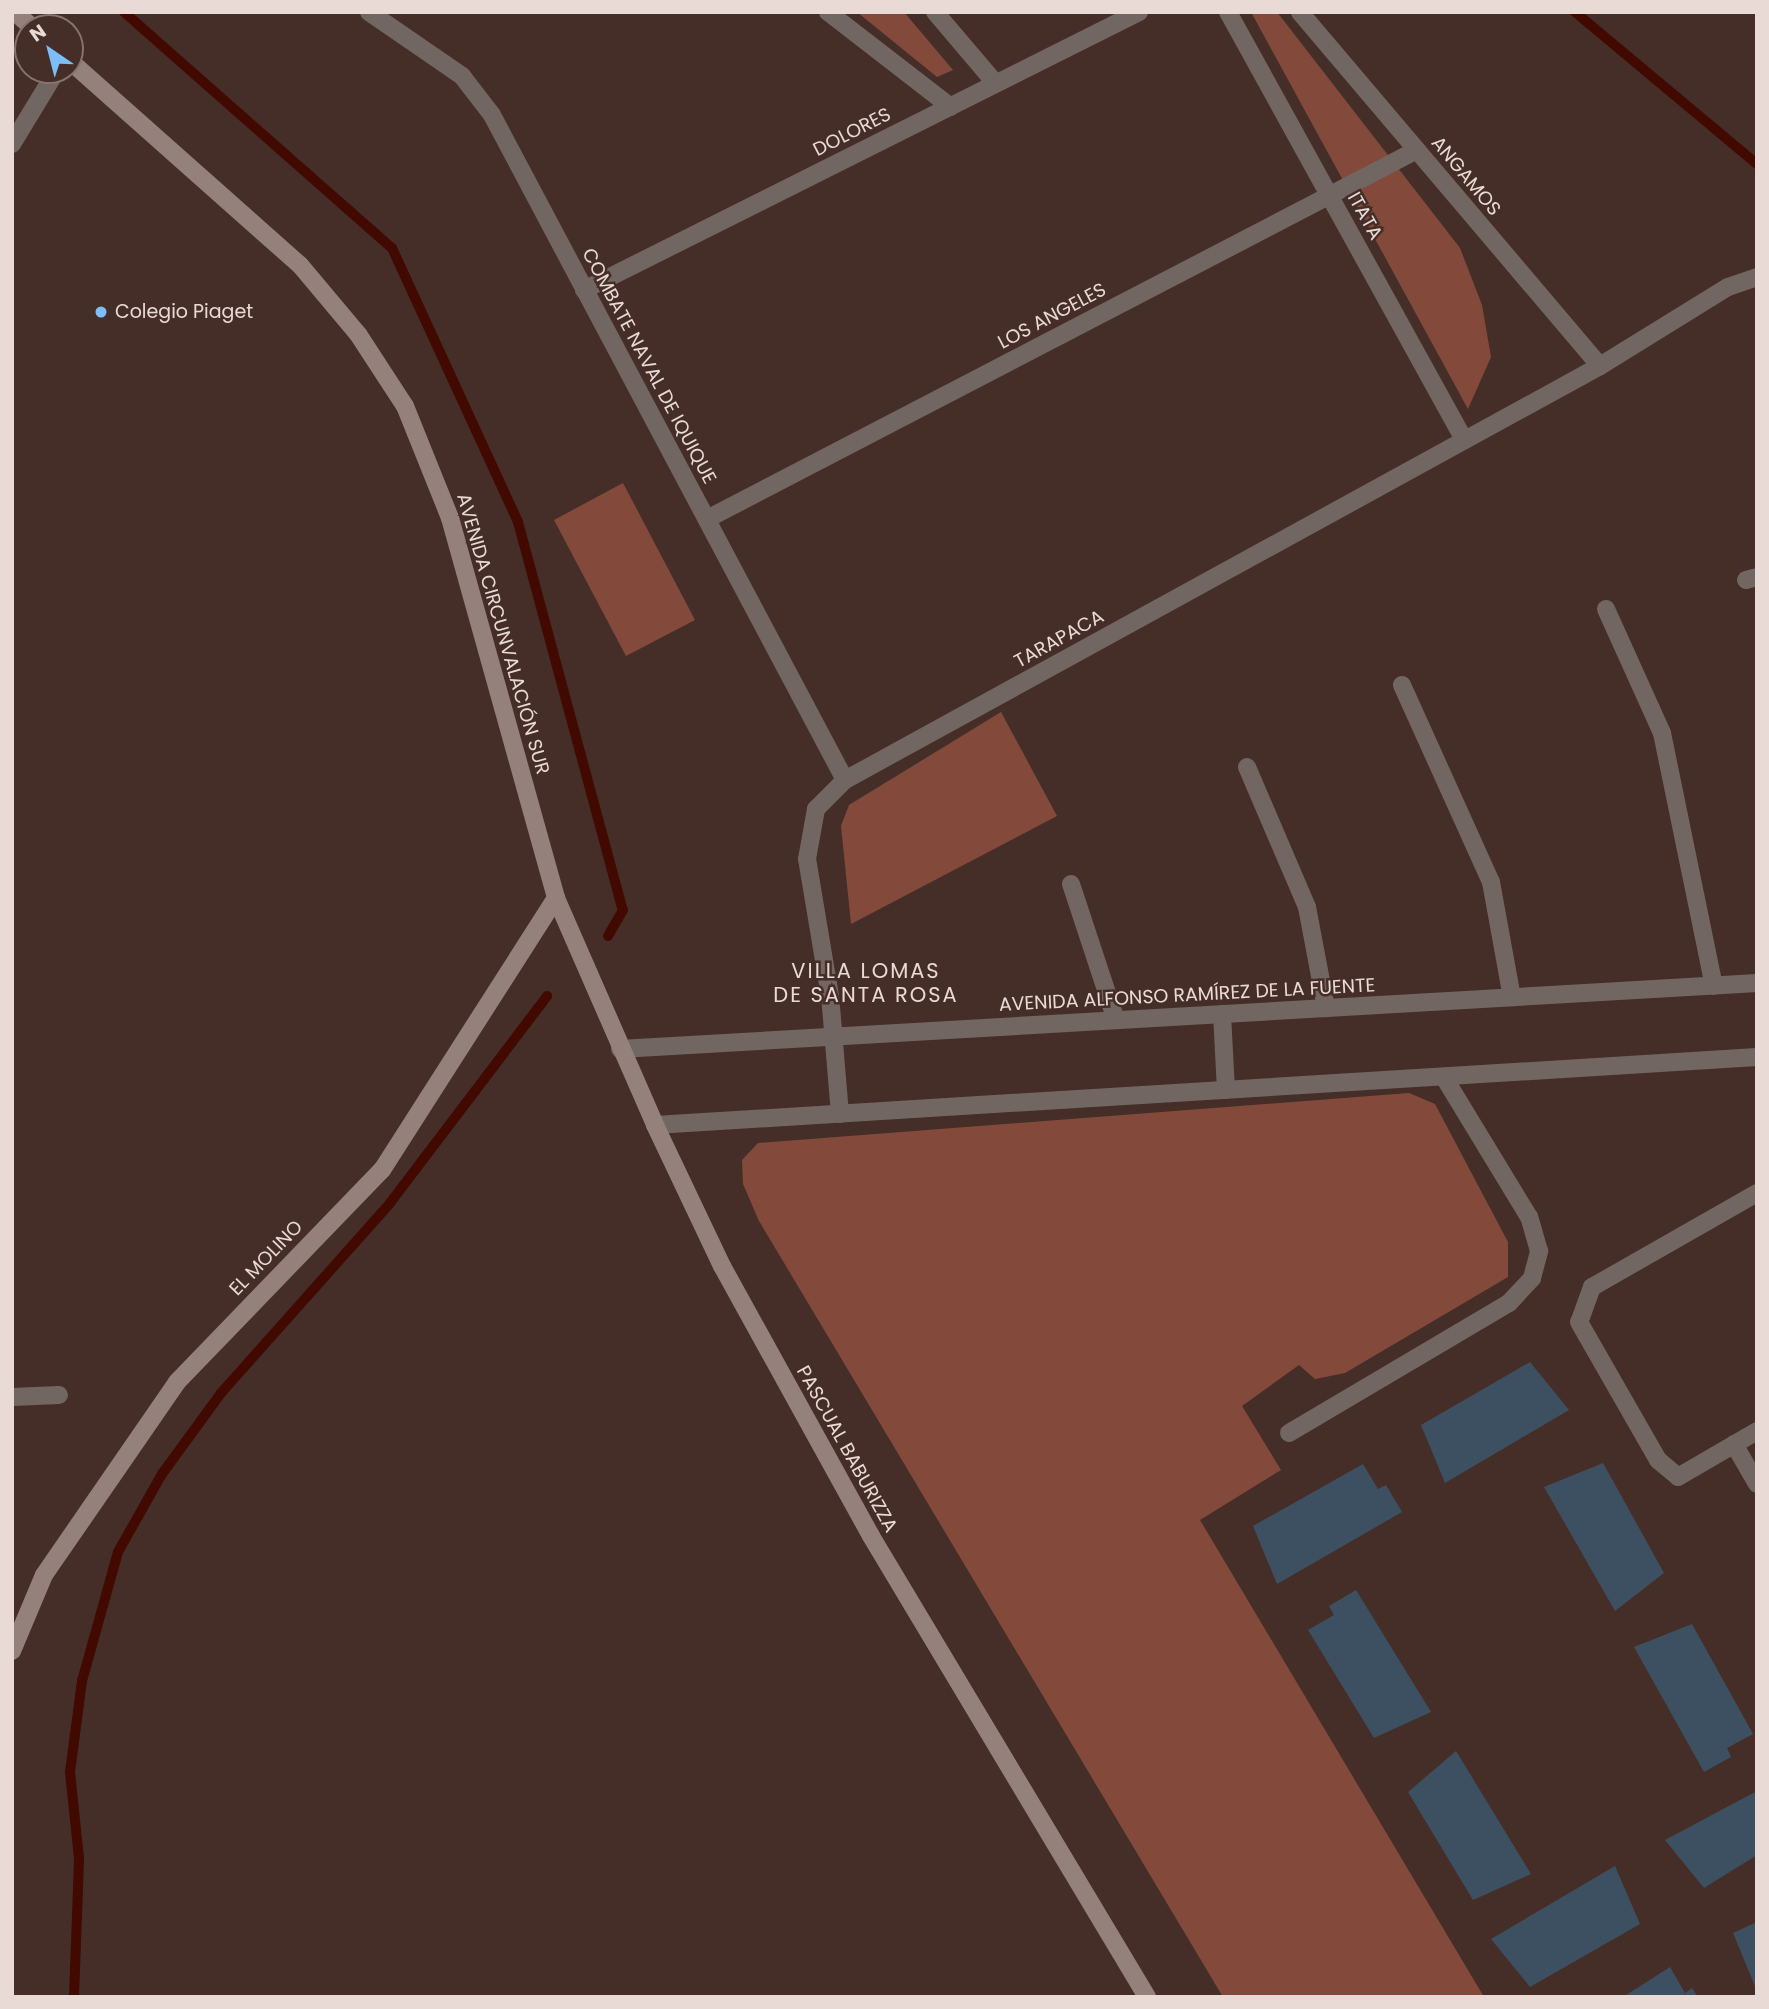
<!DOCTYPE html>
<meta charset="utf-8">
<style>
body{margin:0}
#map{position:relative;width:1769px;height:2009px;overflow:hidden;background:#462e28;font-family:Poppins,sans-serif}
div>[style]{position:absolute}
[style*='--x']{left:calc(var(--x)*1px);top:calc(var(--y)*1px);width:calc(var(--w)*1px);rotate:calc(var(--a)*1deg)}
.green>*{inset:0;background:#834a3b}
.stream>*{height:10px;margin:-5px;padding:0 5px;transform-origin:5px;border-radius:5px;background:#410900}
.building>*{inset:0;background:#3d5061}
.lane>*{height:18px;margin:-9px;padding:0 9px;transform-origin:9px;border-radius:9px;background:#726663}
.street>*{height:18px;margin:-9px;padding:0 9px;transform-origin:9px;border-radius:9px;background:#726663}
.secondary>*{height:18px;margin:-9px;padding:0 9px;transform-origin:9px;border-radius:9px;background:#95817c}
.dots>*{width:19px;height:19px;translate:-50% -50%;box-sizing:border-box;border:4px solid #462e28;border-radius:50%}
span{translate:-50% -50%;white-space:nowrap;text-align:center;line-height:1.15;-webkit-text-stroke:5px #462e28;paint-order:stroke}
.street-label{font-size:19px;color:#e9dad5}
.poi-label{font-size:19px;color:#e9dad5}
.left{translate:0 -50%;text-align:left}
.neighbourhood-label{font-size:21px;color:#e9dad5;letter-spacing:2px}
.frame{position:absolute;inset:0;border:14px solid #e9dad5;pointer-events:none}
.north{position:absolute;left:14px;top:14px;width:70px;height:70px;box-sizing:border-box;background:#462e28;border:2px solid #87736d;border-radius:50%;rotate:325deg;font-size:19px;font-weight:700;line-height:28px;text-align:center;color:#e9dad5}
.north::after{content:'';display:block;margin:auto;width:24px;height:32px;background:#7bbef8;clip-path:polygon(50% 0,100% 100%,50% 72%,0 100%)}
</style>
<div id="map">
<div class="green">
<div style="clip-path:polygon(857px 12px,904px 12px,953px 70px,937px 77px)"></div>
<div style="clip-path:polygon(1251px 12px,1277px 12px,1460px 248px,1482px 305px,1491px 357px,1468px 409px)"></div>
<div style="clip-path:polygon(623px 483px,695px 620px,626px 656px,554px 520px)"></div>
<div style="clip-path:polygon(1001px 712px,1057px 816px,851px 924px,841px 826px,849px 805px)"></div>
<div style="clip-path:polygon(1409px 1093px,1435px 1104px,1508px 1242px,1508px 1277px,1345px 1373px,1315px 1379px,1299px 1365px,1242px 1406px,1281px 1470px,1200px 1520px,1484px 1997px,1223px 1997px,759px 1221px,743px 1184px,742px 1160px,758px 1143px)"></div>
</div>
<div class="stream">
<div style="--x:124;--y:12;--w:357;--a:41.4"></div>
<div style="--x:392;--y:248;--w:302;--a:65.3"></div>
<div style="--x:518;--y:522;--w:402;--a:74.9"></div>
<div style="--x:623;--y:910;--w:30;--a:120"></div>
<div style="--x:1575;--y:12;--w:237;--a:39.9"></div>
<div style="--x:74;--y:1997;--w:139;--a:-87.9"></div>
<div style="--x:79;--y:1858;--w:86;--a:-96"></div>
<div style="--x:70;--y:1772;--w:92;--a:-82.5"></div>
<div style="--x:82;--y:1681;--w:134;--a:-74.4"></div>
<div style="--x:118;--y:1552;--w:90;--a:-60.6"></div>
<div style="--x:162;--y:1474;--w:100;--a:-53.9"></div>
<div style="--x:221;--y:1393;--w:254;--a:-48.3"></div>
<div style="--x:390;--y:1203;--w:260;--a:-52.8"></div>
</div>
<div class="building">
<div style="clip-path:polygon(1530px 1362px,1569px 1410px,1445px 1483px,1421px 1425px)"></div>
<div style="clip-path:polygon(1603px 1463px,1664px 1573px,1615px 1611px,1544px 1487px)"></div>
<div style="clip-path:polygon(1363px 1464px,1378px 1489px,1386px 1485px,1402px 1512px,1277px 1584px,1253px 1526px)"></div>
<div style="clip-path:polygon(1356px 1590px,1431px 1712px,1374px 1738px,1308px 1630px,1334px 1615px,1329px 1606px)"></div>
<div style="clip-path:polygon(1692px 1624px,1753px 1734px,1727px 1748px,1731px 1757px,1704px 1772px,1634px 1647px)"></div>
<div style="clip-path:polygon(1456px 1751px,1531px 1874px,1473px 1900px,1408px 1792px)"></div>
<div style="clip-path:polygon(1757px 1791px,1757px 1855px,1704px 1888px,1665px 1840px)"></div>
<div style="clip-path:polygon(1615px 1866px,1640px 1924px,1530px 1987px,1491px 1939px)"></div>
<div style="clip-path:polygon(1757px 1922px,1757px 1991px,1733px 1933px)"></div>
<div style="clip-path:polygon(1670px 1967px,1685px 1993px,1692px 1988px,1698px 1997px,1623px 1997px)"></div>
</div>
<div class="lane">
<div style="--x:12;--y:144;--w:87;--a:-58.7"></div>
<div style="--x:1600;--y:366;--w:150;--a:-31.7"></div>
<div style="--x:1728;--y:287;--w:31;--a:-19"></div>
</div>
<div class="street">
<div style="--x:369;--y:12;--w:113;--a:34.5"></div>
<div style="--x:462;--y:76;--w:49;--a:52.4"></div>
<div style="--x:492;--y:115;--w:753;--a:62.04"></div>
<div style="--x:828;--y:12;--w:155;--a:37.7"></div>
<div style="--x:935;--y:12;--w:94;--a:49.7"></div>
<div style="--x:1228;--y:12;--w:489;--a:61.1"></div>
<div style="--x:584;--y:290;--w:621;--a:-26.61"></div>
<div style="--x:707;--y:519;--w:800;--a:-27.46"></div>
<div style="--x:1746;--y:580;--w:11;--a:-15"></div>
<div style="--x:1606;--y:609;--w:136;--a:65.7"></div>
<div style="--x:1662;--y:733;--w:258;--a:78.4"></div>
<div style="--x:1402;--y:685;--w:216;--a:65.7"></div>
<div style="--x:1491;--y:882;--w:117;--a:79.7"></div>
<div style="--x:1247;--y:767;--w:152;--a:66.8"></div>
<div style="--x:1307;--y:907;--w:103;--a:79.3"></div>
<div style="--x:1071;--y:884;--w:143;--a:71.7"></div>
<div style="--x:1222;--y:1014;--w:76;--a:87"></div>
<div style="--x:620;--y:1049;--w:1139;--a:-3.32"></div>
<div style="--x:840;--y:1114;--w:118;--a:-94.8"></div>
<div style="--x:830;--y:996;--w:139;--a:-99.5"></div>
<div style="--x:807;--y:859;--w:51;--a:-79.8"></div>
<div style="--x:816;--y:809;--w:41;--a:-45"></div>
<div style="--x:845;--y:780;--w:861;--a:-28.74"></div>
<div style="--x:1600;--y:366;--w:464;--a:-130.3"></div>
<div style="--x:655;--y:1125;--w:1104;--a:-3.53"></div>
<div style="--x:1757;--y:1193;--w:190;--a:150.3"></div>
<div style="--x:1592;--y:1287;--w:37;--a:110"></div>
<div style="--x:1579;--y:1322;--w:159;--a:60.2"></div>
<div style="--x:1658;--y:1460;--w:26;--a:40"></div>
<div style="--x:1678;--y:1477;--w:91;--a:-30.2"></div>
<div style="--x:12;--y:1397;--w:47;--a:-2.4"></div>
<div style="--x:1289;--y:1433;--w:256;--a:-30.6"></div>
<div style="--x:1509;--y:1303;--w:34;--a:-47"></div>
<div style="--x:1532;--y:1278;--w:28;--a:-75"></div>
<div style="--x:1539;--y:1251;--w:35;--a:-106"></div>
<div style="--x:1529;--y:1217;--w:164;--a:-121.3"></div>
<div style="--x:1734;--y:1444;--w:46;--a:60.1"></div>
</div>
<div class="secondary">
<div style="--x:15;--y:12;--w:24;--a:42"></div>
<div style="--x:70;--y:61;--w:307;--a:41.6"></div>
<div style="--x:300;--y:265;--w:90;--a:50"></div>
<div style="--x:358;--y:334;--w:86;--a:56.9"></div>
<div style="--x:405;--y:406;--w:121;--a:68.1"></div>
<div style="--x:450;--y:518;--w:395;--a:74.4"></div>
<div style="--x:556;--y:898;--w:248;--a:66.4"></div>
<div style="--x:655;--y:1125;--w:156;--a:64.6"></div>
<div style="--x:722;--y:1266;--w:308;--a:61.1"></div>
<div style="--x:871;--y:1536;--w:537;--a:59.09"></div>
<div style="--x:12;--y:1651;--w:82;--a:-67.2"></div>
<div style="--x:44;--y:1575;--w:234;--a:-55.4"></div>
<div style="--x:177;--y:1382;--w:295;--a:-46"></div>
<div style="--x:382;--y:1170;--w:323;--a:-57.4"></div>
</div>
<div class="dots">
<div style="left:101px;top:312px;background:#7bbef8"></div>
</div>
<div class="street-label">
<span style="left:852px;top:132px;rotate:-27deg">DOLORES</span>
<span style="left:1466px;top:176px;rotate:50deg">ANGAMOS</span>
<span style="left:1365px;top:216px;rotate:61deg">ITATA</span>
<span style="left:1052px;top:316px;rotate:-28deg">LOS ANGELES</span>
<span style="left:649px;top:366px;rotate:62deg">COMBATE NAVAL DE IQUIQUE</span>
<span style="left:503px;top:634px;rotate:74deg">AVENIDA CIRCUNVALACIÓN SUR</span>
<span style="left:1059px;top:639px;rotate:-29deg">TARAPACA</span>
<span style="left:1187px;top:995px;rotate:-3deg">AVENIDA ALFONSO RAMÍREZ DE LA FUENTE</span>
<span style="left:266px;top:1258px;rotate:-46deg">EL MOLINO</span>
<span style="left:847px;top:1449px;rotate:61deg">PASCUAL BABURIZZA</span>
</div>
<div class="poi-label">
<span class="left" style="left:115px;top:312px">Colegio Piaget</span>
</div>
<div class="neighbourhood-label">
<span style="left:866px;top:983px">VILLA LOMAS<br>DE SANTA ROSA</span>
</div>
<div class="frame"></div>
<div class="north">N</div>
</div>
